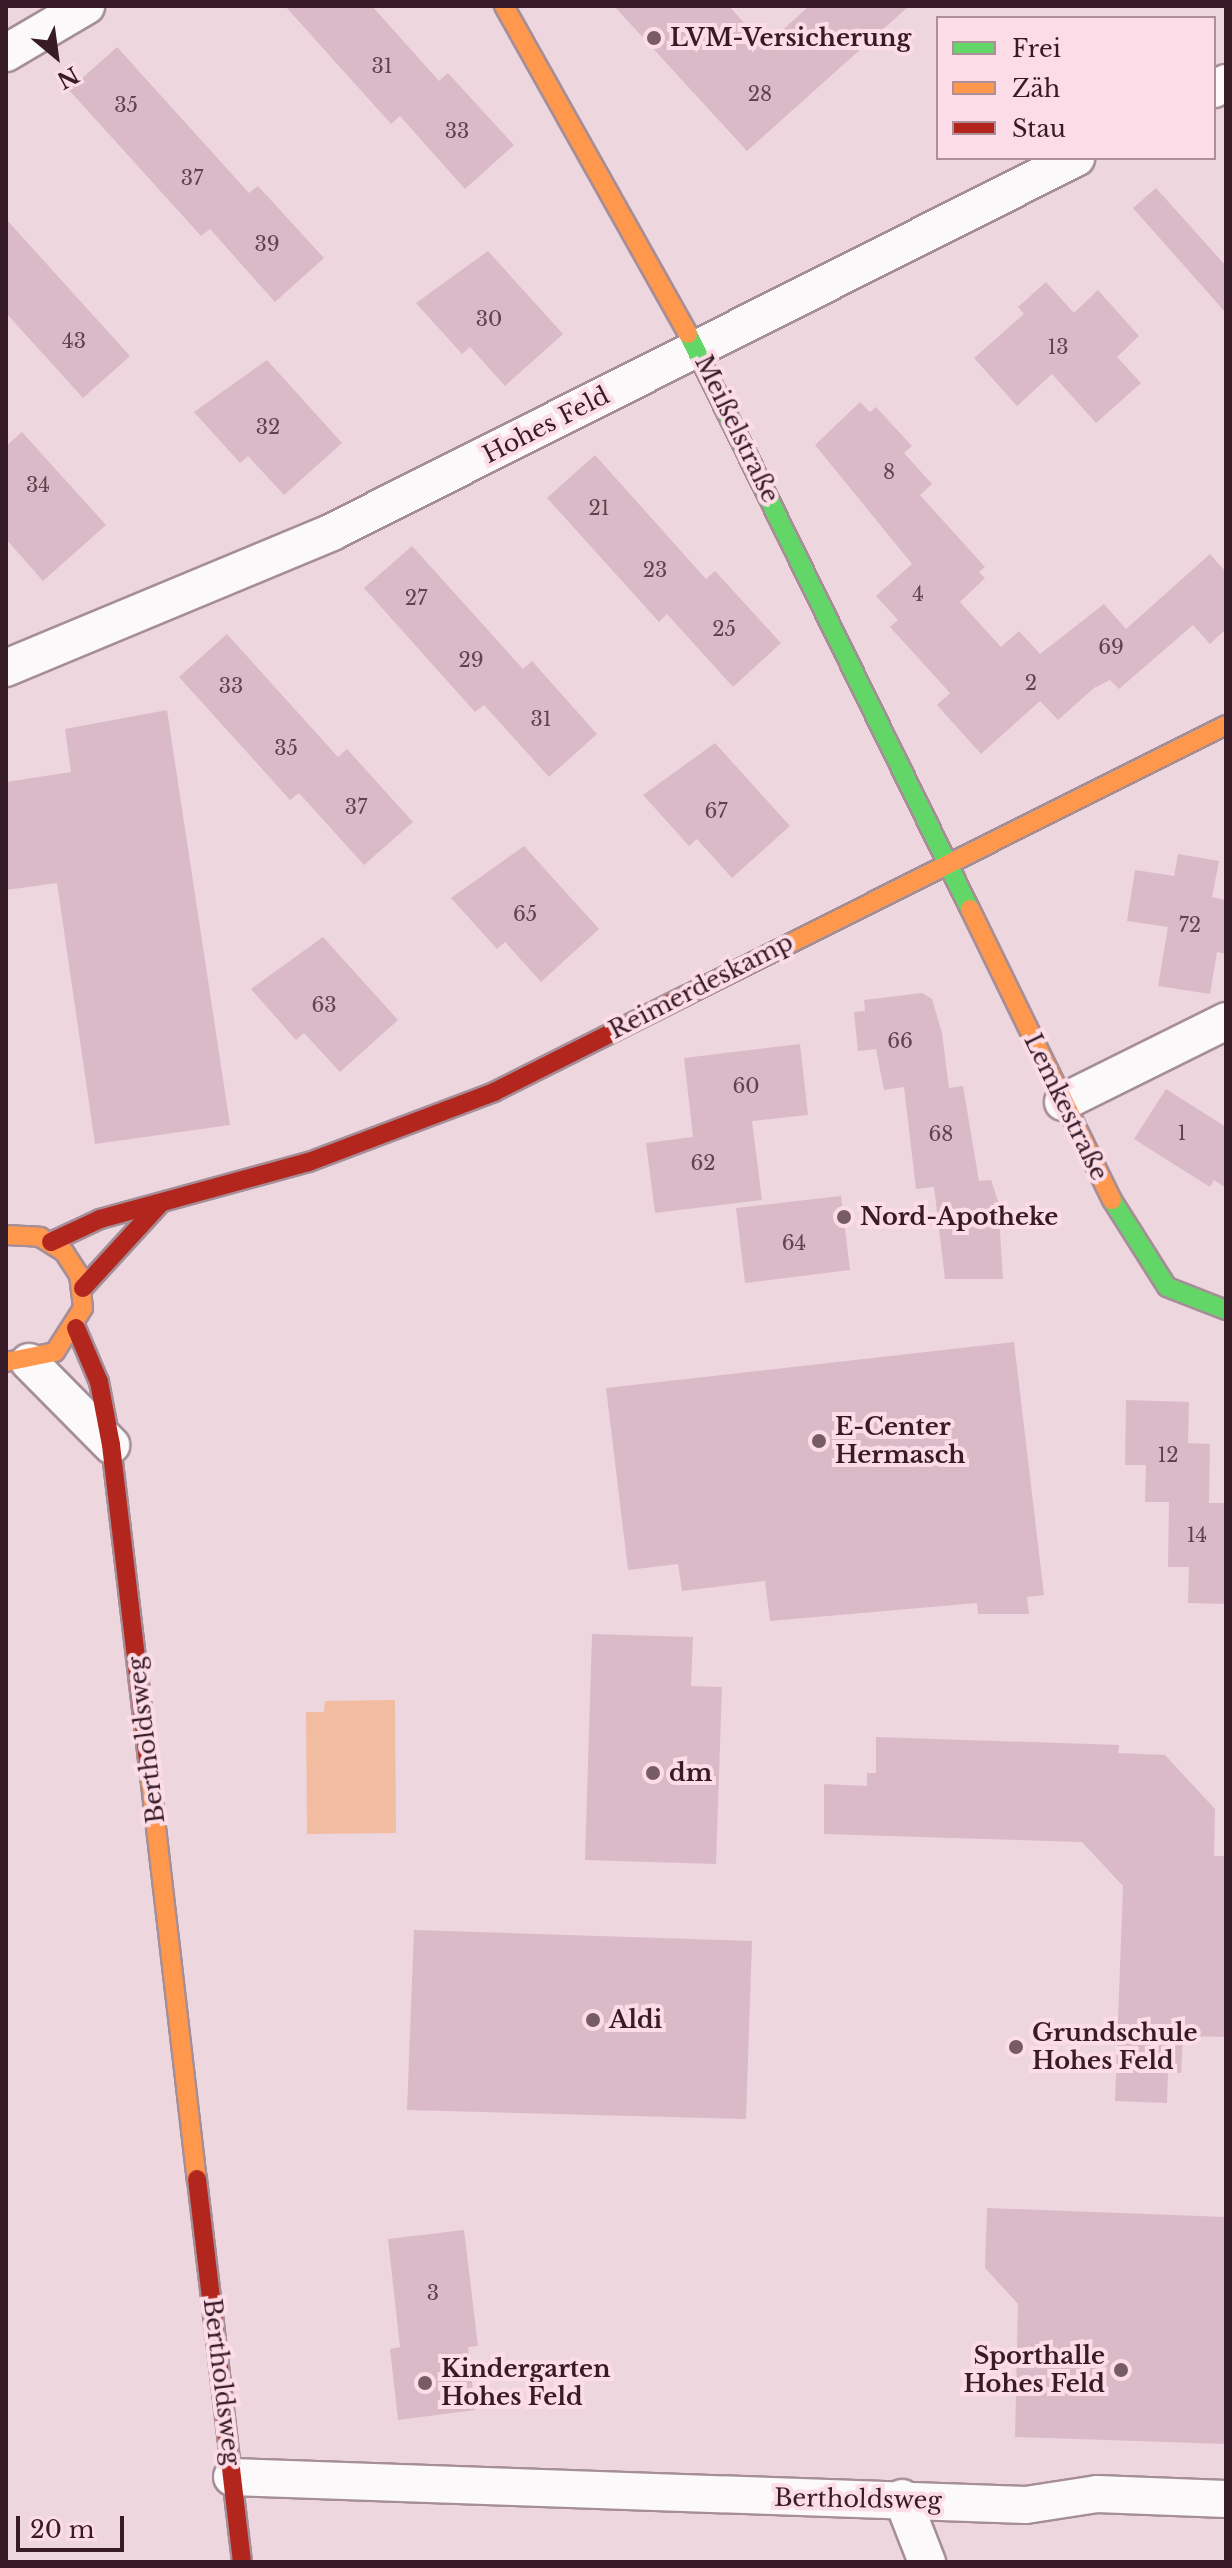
<!DOCTYPE html>
<meta charset="utf-8">
<style>
body{margin:0}
#map{position:relative;width:1232px;height:2568px;overflow:hidden;background:#eed6de;font-family:"Libre Baskerville",serif}
div>[style]{position:absolute}
[style*='--x']{left:calc(var(--x)*1px);top:calc(var(--y)*1px);width:calc(var(--w)*1px);rotate:calc(var(--a)*1deg)}
.green>*{inset:0;background:#f1bca0}
.building>*{inset:0;background:#dbbac7}
.roads{filter:drop-shadow(2px 0 #a58e97) drop-shadow(-2px 0 #a58e97) drop-shadow(0 2px #a58e97) drop-shadow(0 -2px #a58e97)}
.street>*{height:36px;margin:-18px;padding:0 18px;transform-origin:18px;border-radius:18px;background:#fcf9fa}
.fast>*{height:18px;margin:-9px;padding:0 9px;transform-origin:9px;border-radius:9px;background:#63d668}
.slow>*{height:18px;margin:-9px;padding:0 9px;transform-origin:9px;border-radius:9px;background:#ff974d}
.jam>*{height:18px;margin:-9px;padding:0 9px;transform-origin:9px;border-radius:9px;background:#b3261e}
.dots>*{width:22px;height:22px;translate:-50% -50%;box-sizing:border-box;border:4px solid #fcdde7;border-radius:50%}
span{translate:-50% -50%;white-space:nowrap;text-align:center;line-height:1.15;-webkit-text-stroke:8px #fcdde7;paint-order:stroke}
.number-label{font-size:20px;color:#60434e}
.number-label span{-webkit-text-stroke-width:0}
.poi-label{font-size:24px;color:#371b26;font-weight:700}
.left{translate:0 -50%;text-align:left}
.right{translate:-100% -50%;text-align:right}
.street-label{font-size:24px;color:#371b26}
.frame{position:absolute;inset:0;border:8px solid #371b26;pointer-events:none}
.legend{position:absolute;left:936px;top:16px;width:280px;height:144px;box-sizing:border-box;background:#fcdde7;border:2px solid #ad8f9a;margin:0;padding:10px 14px;list-style:none;font-size:24px;color:#371b26}
.legend li{display:flex;align-items:center;gap:16px;height:40px}
.legend b{width:40px;border:2px solid #ad8f9a}
.north{position:absolute;left:16px;top:16px;width:80px;height:80px;-webkit-text-stroke:6px #fcdde7;paint-order:stroke;rotate:151deg;font-size:22px;font-weight:700;line-height:32px;text-align:center;color:#371b26}
.north::after{content:'';display:block;margin:auto;width:28px;height:36px;background:#371b26;clip-path:polygon(50% 0,100% 100%,50% 72%,0 100%)}
.scale{position:absolute;left:16px;top:2516px;width:108px;height:36px;box-sizing:border-box;border:4px solid #371b26;border-top:0;padding-left:10px;font-size:24px;line-height:28px;white-space:nowrap;color:#371b26;-webkit-text-stroke:6px #fcdde7;paint-order:stroke}
</style>
<div id="map">
<div class="green">
<div style="clip-path:polygon(395px 1700px,396px 1833px,307px 1834px,306px 1712px,324px 1712px,325px 1701px)"></div>
</div>
<div class="building">
<div style="clip-path:polygon(285px 6px,372px 6px,439px 81px,448px 73px,514px 145px,465px 189px,400px 116px,391px 124px)"></div>
<div style="clip-path:polygon(614px 6px,729px 6px,765px 46px,809px 6px,909px 6px,747px 151px)"></div>
<div style="clip-path:polygon(117px 47px,249px 193px,258px 186px,324px 258px,275px 302px,210px 229px,201px 236px,69px 90px)"></div>
<div style="clip-path:polygon(1156px 188px,1226px 266px,1226px 313px,1133px 208px)"></div>
<div style="clip-path:polygon(6px 219px,130px 356px,83px 398px,6px 313px)"></div>
<div style="clip-path:polygon(488px 251px,563px 334px,505px 386px,470px 347px,462px 354px,416px 303px)"></div>
<div style="clip-path:polygon(1046px 282px,1074px 313px,1098px 290px,1139px 336px,1117px 357px,1141px 383px,1096px 423px,1052px 374px,1017px 406px,974px 358px,1024px 314px,1018px 307px)"></div>
<div style="clip-path:polygon(267px 360px,342px 443px,284px 495px,248px 456px,240px 463px,194px 412px)"></div>
<div style="clip-path:polygon(860px 402px,870px 412px,876px 407px,912px 446px,904px 453px,932px 484px,920px 495px,985px 567px,979px 572px,985px 578px,960px 602px,1001px 647px,1019px 631px,1040px 654px,1104px 604px,1126px 629px,1210px 554px,1226px 572px,1226px 629px,1210px 644px,1193px 625px,1119px 689px,1110px 680px,1094px 688px,1058px 720px,1040px 701px,981px 754px,937px 705px,950px 693px,890px 627px,898px 620px,876px 596px,912px 564px,815px 445px)"></div>
<div style="clip-path:polygon(22px 432px,106px 525px,43px 581px,6px 539px,6px 446px)"></div>
<div style="clip-path:polygon(595px 455px,706px 579px,715px 571px,781px 643px,733px 687px,667px 614px,659px 622px,547px 498px)"></div>
<div style="clip-path:polygon(412px 546px,523px 669px,532px 661px,597px 734px,549px 777px,484px 705px,475px 712px,364px 588px)"></div>
<div style="clip-path:polygon(227px 634px,338px 757px,347px 749px,413px 822px,364px 865px,299px 793px,290px 800px,179px 677px)"></div>
<div style="clip-path:polygon(167px 710px,230px 1125px,95px 1144px,57px 883px,6px 890px,6px 782px,71px 772px,65px 729px)"></div>
<div style="clip-path:polygon(715px 743px,790px 826px,732px 878px,697px 839px,689px 846px,643px 795px)"></div>
<div style="clip-path:polygon(524px 846px,599px 929px,541px 982px,505px 942px,497px 949px,451px 898px)"></div>
<div style="clip-path:polygon(1178px 854px,1219px 861px,1212px 897px,1226px 900px,1226px 954px,1217px 952px,1210px 994px,1158px 986px,1168px 927px,1127px 921px,1135px 870px,1174px 876px)"></div>
<div style="clip-path:polygon(323px 937px,398px 1020px,340px 1072px,304px 1033px,296px 1040px,251px 989px)"></div>
<div style="clip-path:polygon(922px 993px,932px 999px,942px 1033px,949px 1088px,963px 1086px,979px 1181px,991px 1180px,998px 1201px,1003px 1279px,945px 1279px,934px 1187px,916px 1189px,904px 1087px,884px 1090px,876px 1049px,858px 1051px,854px 1012px,865px 1011px,864px 1000px)"></div>
<div style="clip-path:polygon(800px 1044px,808px 1115px,752px 1121px,762px 1200px,655px 1213px,646px 1143px,693px 1137px,684px 1058px)"></div>
<div style="clip-path:polygon(1166px 1089px,1226px 1127px,1226px 1188px,1214px 1180px,1210px 1187px,1134px 1139px)"></div>
<div style="clip-path:polygon(841px 1196px,850px 1270px,745px 1283px,736px 1208px)"></div>
<div style="clip-path:polygon(1014px 1342px,1044px 1595px,1027px 1597px,1029px 1614px,978px 1614px,977px 1603px,770px 1621px,765px 1581px,682px 1591px,678px 1564px,628px 1570px,606px 1388px)"></div>
<div style="clip-path:polygon(1126px 1400px,1189px 1402px,1188px 1443px,1210px 1444px,1209px 1503px,1226px 1503px,1226px 1604px,1188px 1603px,1189px 1567px,1168px 1567px,1169px 1502px,1145px 1502px,1146px 1465px,1125px 1465px)"></div>
<div style="clip-path:polygon(592px 1634px,693px 1637px,691px 1686px,722px 1687px,716px 1864px,585px 1860px)"></div>
<div style="clip-path:polygon(876px 1737px,1119px 1745px,1118px 1753px,1165px 1755px,1215px 1809px,1214px 1856px,1226px 1856px,1226px 2037px,1183px 2036px,1181px 2073px,1168px 2073px,1167px 2103px,1115px 2101px,1123px 1886px,1082px 1842px,824px 1834px,824px 1784px,867px 1786px,867px 1773px,876px 1773px)"></div>
<div style="clip-path:polygon(414px 1930px,752px 1941px,746px 2119px,407px 2110px)"></div>
<div style="clip-path:polygon(987px 2208px,1226px 2217px,1226px 2444px,1015px 2437px,1018px 2304px,985px 2268px)"></div>
<div style="clip-path:polygon(464px 2230px,478px 2346px,468px 2347px,475px 2410px,398px 2420px,390px 2349px,400px 2347px,388px 2239px)"></div>
</div>
<div class="roads">
<div class="street">
<div style="--x:6;--y:53;--w:93;--a:-30.4"></div>
<div style="--x:1214;--y:89;--w:13;--a:-27"></div>
<div style="--x:6;--y:668;--w:353;--a:-22.6"></div>
<div style="--x:332;--y:532;--w:833;--a:-26.69"></div>
<div style="--x:1063;--y:1102;--w:182;--a:-26.4"></div>
<div style="--x:29;--y:1362;--w:117;--a:45.3"></div>
<div style="--x:232;--y:2477;--w:794;--a:2.02"></div>
<div style="--x:1026;--y:2505;--w:72;--a:-8.8"></div>
<div style="--x:1097;--y:2494;--w:129;--a:2.2"></div>
<div style="--x:902;--y:2498;--w:69;--a:68.7"></div>
</div>
<div class="fast">
<div style="--x:688;--y:334;--w:640;--a:63.88"></div>
<div style="--x:1112;--y:1200;--w:103;--a:57.7"></div>
<div style="--x:1167;--y:1287;--w:63;--a:21.3"></div>
</div>
<div class="slow">
<div style="--x:504;--y:6;--w:376;--a:60.7"></div>
<div style="--x:970;--y:909;--w:324;--a:64"></div>
<div style="--x:687;--y:995;--w:603;--a:-26.61"></div>
<div style="--x:6;--y:1235;--w:34;--a:3"></div>
<div style="--x:40;--y:1237;--w:28;--a:32"></div>
<div style="--x:64;--y:1252;--w:27;--a:57"></div>
<div style="--x:79;--y:1275;--w:33;--a:83"></div>
<div style="--x:83;--y:1308;--w:52;--a:122.5"></div>
<div style="--x:55;--y:1352;--w:50;--a:168.5"></div>
<div style="--x:149;--y:1767;--w:415;--a:83.4"></div>
</div>
<div class="jam">
<div style="--x:51;--y:1242;--w:54;--a:-25.1"></div>
<div style="--x:100;--y:1219;--w:217;--a:-15.3"></div>
<div style="--x:309;--y:1162;--w:198;--a:-20.7"></div>
<div style="--x:494;--y:1092;--w:216;--a:-26.7"></div>
<div style="--x:83;--y:1288;--w:113;--a:-47.5"></div>
<div style="--x:76;--y:1328;--w:59;--a:66.9"></div>
<div style="--x:99;--y:1382;--w:64;--a:79.2"></div>
<div style="--x:111;--y:1445;--w:324;--a:83.3"></div>
<div style="--x:197;--y:2179;--w:386;--a:83.3"></div>
</div>
</div>
<div class="dots">
<div style="left:654px;top:38px;background:#775c66"></div>
<div style="left:844px;top:1217px;background:#775c66"></div>
<div style="left:819px;top:1441px;background:#775c66"></div>
<div style="left:653px;top:1773px;background:#775c66"></div>
<div style="left:593px;top:2020px;background:#775c66"></div>
<div style="left:1016px;top:2047px;background:#775c66"></div>
<div style="left:1121px;top:2370px;background:#775c66"></div>
<div style="left:425px;top:2383px;background:#775c66"></div>
</div>
<div class="number-label">
<span style="left:382px;top:66px">31</span>
<span style="left:760px;top:94px">28</span>
<span style="left:126px;top:105px">35</span>
<span style="left:457px;top:131px">33</span>
<span style="left:192px;top:178px">37</span>
<span style="left:267px;top:244px">39</span>
<span style="left:489px;top:319px">30</span>
<span style="left:74px;top:341px">43</span>
<span style="left:1058px;top:347px">13</span>
<span style="left:268px;top:427px">32</span>
<span style="left:889px;top:472px">8</span>
<span style="left:38px;top:485px">34</span>
<span style="left:599px;top:508px">21</span>
<span style="left:655px;top:570px">23</span>
<span style="left:918px;top:594px">4</span>
<span style="left:416px;top:598px">27</span>
<span style="left:724px;top:629px">25</span>
<span style="left:1111px;top:647px">69</span>
<span style="left:471px;top:660px">29</span>
<span style="left:1031px;top:683px">2</span>
<span style="left:231px;top:686px">33</span>
<span style="left:541px;top:719px">31</span>
<span style="left:286px;top:748px">35</span>
<span style="left:356px;top:807px">37</span>
<span style="left:716px;top:811px">67</span>
<span style="left:525px;top:914px">65</span>
<span style="left:1190px;top:925px">72</span>
<span style="left:324px;top:1005px">63</span>
<span style="left:900px;top:1041px">66</span>
<span style="left:746px;top:1086px">60</span>
<span style="left:1182px;top:1133px">1</span>
<span style="left:941px;top:1134px">68</span>
<span style="left:703px;top:1163px">62</span>
<span style="left:794px;top:1243px">64</span>
<span style="left:1168px;top:1455px">12</span>
<span style="left:1197px;top:1535px">14</span>
<span style="left:433px;top:2293px">3</span>
</div>
<div class="poi-label">
<span class="left" style="left:670px;top:38px">LVM-Versicherung</span>
<span class="left" style="left:860px;top:1217px">Nord-Apotheke</span>
<span class="left" style="left:835px;top:1441px">E-Center<br>Hermasch</span>
<span class="left" style="left:669px;top:1773px">dm</span>
<span class="left" style="left:609px;top:2020px">Aldi</span>
<span class="left" style="left:1032px;top:2047px">Grundschule<br>Hohes Feld</span>
<span class="right" style="left:1105px;top:2370px">Sporthalle<br>Hohes Feld</span>
<span class="left" style="left:441px;top:2383px">Kindergarten<br>Hohes Feld</span>
</div>
<div class="street-label">
<span style="left:546px;top:425px;rotate:-27deg">Hohes Feld</span>
<span style="left:737px;top:429px;rotate:64deg">Meißelstraße</span>
<span style="left:701px;top:986px;rotate:-27deg">Reimerdeskamp</span>
<span style="left:1066px;top:1107px;rotate:64deg">Lemkestraße</span>
<span style="left:146px;top:1740px;rotate:-97deg">Bertholdsweg</span>
<span style="left:222px;top:2382px;rotate:83deg">Bertholdsweg</span>
<span style="left:858px;top:2499px;rotate:1deg">Bertholdsweg</span>
</div>
<div class="frame"></div>
<ul class="legend">
<li><b style="height:10px;background:#63d668"></b>Frei</li>
<li><b style="height:10px;background:#ff974d"></b>Zäh</li>
<li><b style="height:10px;background:#b3261e"></b>Stau</li>
</ul>
<div class="north">N</div>
<div class="scale">20 m</div>
</div>
